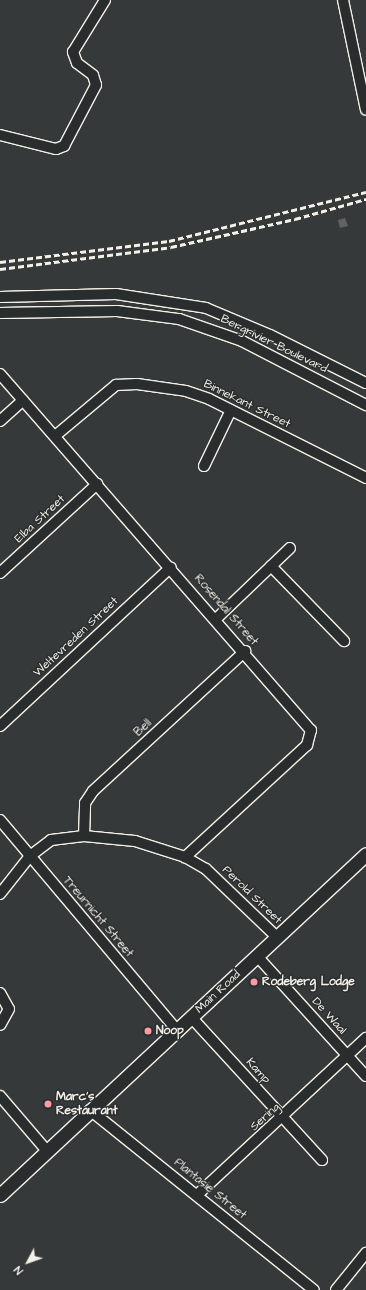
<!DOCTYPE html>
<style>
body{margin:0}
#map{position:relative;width:366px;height:1290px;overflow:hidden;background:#363939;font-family:"Architects Daughter",sans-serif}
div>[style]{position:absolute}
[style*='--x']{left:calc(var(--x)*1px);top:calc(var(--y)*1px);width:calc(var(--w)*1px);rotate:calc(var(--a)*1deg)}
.building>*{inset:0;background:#616362}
.roads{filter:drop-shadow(1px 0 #f4f1e8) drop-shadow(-1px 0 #f4f1e8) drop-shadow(0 1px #f4f1e8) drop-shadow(0 -1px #f4f1e8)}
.minor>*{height:10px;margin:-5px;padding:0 5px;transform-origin:5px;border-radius:5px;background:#2a2d2e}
.major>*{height:13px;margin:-6.5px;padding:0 6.5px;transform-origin:6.5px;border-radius:6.5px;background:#2a2d2e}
.rail>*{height:3px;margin-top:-1.5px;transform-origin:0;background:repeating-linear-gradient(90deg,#f4f1e8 0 6px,transparent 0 9px)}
.dots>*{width:11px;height:11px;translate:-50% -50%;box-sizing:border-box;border:2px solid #2a2d2e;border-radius:50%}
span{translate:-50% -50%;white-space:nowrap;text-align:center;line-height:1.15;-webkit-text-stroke:3px #2a2d2e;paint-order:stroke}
.street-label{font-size:12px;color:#f4f1e8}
.poi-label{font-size:12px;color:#f4f1e8;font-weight:700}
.left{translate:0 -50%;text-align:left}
.north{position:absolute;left:8px;top:1242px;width:40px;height:40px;-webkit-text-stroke:3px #2a2d2e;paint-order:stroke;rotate:229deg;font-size:11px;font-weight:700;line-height:16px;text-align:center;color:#f4f1e8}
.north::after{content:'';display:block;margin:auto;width:14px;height:18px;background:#f4f1e8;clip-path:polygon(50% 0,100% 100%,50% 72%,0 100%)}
</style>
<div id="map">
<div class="building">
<div style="clip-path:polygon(345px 218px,348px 226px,340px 228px,338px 220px)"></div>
</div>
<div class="roads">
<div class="minor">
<div style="--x:343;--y:0;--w:112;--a:78.2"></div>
<div style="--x:0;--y:135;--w:58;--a:14"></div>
<div style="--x:56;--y:149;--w:9;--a:-21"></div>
<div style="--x:64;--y:146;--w:69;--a:-62.3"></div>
<div style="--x:96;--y:85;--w:10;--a:-107"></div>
<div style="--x:93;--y:75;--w:20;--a:-143"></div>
<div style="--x:77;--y:63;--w:12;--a:-110"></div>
<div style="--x:73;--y:52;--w:61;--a:-58.4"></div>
<div style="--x:0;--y:297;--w:116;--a:-1.5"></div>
<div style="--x:116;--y:294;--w:91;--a:8.8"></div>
<div style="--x:206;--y:308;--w:69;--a:22.9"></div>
<div style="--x:270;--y:335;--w:107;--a:26.6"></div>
<div style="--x:0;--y:313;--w:117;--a:-1"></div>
<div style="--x:117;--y:311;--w:63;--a:7.4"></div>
<div style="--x:179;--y:319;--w:67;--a:19.2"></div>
<div style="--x:242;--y:341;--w:140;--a:27.3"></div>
<div style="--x:0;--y:374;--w:473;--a:48.9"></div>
<div style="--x:311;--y:730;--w:16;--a:105"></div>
<div style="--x:307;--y:745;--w:166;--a:137.4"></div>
<div style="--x:0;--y:421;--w:31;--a:-42"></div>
<div style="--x:55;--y:436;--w:80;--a:-39.9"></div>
<div style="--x:116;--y:385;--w:21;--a:-3"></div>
<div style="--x:137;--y:384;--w:49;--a:8.1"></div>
<div style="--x:186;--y:391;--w:24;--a:19"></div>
<div style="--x:209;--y:399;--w:176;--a:26.7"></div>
<div style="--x:204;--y:466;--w:62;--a:-64.3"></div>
<div style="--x:271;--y:566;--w:105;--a:45.8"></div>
<div style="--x:0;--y:573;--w:132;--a:-42.5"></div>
<div style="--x:217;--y:618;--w:101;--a:-43.8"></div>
<div style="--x:0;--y:726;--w:233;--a:-42.9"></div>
<div style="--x:0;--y:820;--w:275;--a:49.9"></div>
<div style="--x:84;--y:836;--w:33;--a:-88"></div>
<div style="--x:85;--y:803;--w:14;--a:-56"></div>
<div style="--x:93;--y:791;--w:207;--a:-42.6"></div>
<div style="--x:0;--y:894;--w:48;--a:-51.7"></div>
<div style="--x:30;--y:856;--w:26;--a:-37"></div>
<div style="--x:51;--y:840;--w:33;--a:-7"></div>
<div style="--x:84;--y:836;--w:51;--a:5.6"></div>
<div style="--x:135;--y:841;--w:52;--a:17.7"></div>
<div style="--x:185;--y:857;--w:24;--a:30"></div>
<div style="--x:206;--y:869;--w:98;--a:43.8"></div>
<div style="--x:257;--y:956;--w:162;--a:47.8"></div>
<div style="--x:0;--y:993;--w:18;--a:61"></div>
<div style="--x:9;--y:1009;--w:18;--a:119"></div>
<div style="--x:191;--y:1017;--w:194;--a:47.5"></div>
<div style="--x:0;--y:1096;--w:72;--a:49.5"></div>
<div style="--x:90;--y:1110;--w:287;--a:38.8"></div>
<div style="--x:197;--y:1195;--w:231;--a:-42.9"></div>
<div style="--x:336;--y:1290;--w:48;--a:-51"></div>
</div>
<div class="major">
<div style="--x:0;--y:1195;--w:500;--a:-42.97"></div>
</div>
</div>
<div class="rail">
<div style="--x:0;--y:262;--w:170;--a:-7.1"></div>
<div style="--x:169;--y:241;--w:203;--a:-14"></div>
<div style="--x:0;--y:269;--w:172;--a:-7.3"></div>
<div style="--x:171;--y:247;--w:127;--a:-12.7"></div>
<div style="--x:295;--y:219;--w:74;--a:-15.7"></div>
</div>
<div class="dots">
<div style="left:254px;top:982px;background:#ff9aa2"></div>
<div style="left:148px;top:1031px;background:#ff9aa2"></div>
<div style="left:48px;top:1104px;background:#ff9aa2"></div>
</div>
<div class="street-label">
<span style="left:274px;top:344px;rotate:26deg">Bergrivier Boulevard</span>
<span style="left:247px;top:404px;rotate:26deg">Binnekant Street</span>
<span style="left:40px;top:519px;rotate:-43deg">Elba Street</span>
<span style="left:226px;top:610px;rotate:49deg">Rosendal Street</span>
<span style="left:76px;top:637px;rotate:-43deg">Weltevreden Street</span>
<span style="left:143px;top:728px;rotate:-43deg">Bell</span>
<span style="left:252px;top:895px;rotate:44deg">Perold Street</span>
<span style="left:98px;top:917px;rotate:50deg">Treurnicht Street</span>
<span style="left:218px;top:992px;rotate:-43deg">Main Road</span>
<span style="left:329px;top:1016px;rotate:48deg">De Waal</span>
<span style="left:258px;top:1071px;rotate:47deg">Kamp</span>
<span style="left:265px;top:1117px;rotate:-42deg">Sering</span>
<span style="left:210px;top:1189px;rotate:39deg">Plantasie Street</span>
</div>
<div class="poi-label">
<span class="left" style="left:262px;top:982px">Rodeberg Lodge</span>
<span class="left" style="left:156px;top:1031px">Noop</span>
<span class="left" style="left:56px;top:1104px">Marc's<br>Restaurant</span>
</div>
<div class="north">N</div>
</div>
